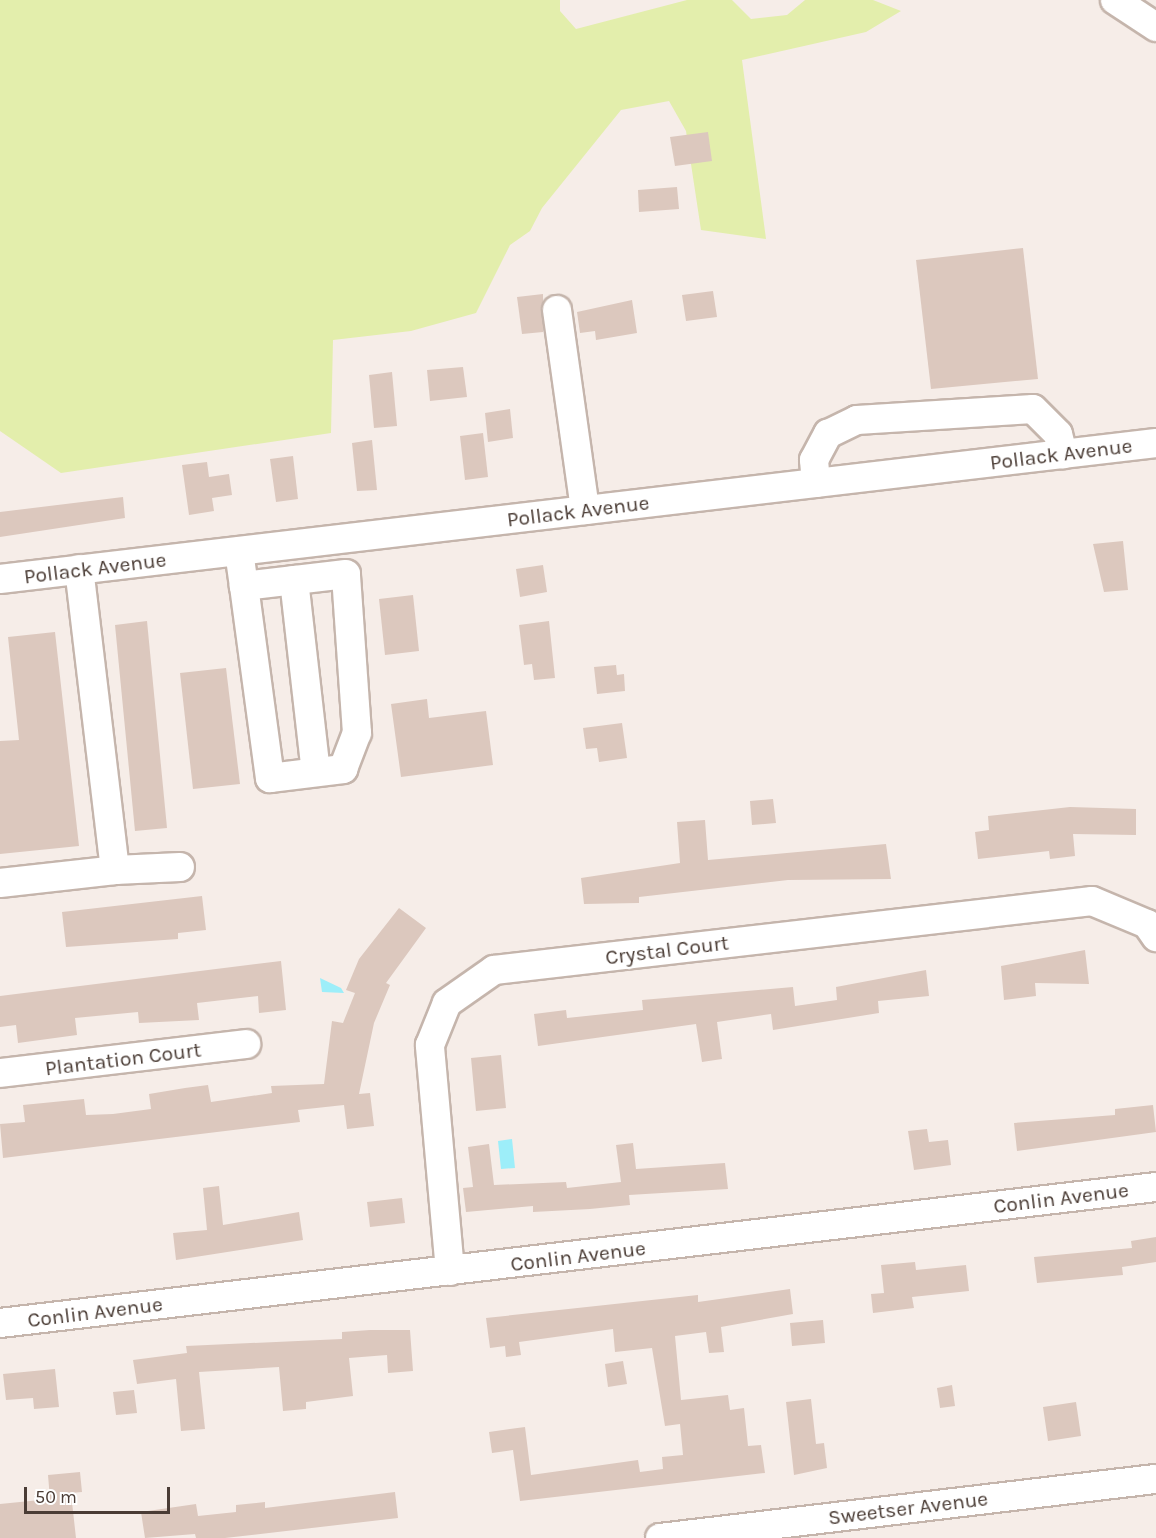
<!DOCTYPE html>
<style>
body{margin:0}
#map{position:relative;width:1156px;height:1538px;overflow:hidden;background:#f6ede8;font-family:Karla,sans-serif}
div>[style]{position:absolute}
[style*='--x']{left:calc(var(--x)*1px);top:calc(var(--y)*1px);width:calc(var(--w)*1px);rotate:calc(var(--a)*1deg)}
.green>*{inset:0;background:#e3eeac}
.water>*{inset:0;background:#9deef9}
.building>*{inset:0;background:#dcc8be}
.roads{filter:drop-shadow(2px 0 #c5b5ac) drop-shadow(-2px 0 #c5b5ac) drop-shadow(0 2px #c5b5ac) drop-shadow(0 -2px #c5b5ac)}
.minor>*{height:28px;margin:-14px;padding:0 14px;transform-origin:14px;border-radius:14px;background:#fff}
span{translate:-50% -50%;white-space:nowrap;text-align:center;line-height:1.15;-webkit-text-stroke:4.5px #fff;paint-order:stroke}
.street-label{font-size:21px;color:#4a3c35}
.scale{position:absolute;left:24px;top:1487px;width:146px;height:27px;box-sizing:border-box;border:3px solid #4a3c35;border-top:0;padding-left:8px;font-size:18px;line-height:21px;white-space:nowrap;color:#4a3c35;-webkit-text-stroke:4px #fff;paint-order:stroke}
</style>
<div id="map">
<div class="green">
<div style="clip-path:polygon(0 0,560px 0,560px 11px,576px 29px,687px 0,732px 0,751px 19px,787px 15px,805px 0,873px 0,901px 11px,866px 32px,742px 60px,766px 239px,701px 230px,686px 131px,669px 101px,621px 110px,542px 208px,530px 231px,510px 245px,476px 313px,411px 331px,333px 340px,331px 433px,61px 473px,0 431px)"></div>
</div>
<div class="water">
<div style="clip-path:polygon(320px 978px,341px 988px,344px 993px,322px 992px)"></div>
<div style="clip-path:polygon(512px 1139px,515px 1168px,501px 1169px,498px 1141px)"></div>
</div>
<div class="building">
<div style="clip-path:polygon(708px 132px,712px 161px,675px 166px,670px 137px)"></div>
<div style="clip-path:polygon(677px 187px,679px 209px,639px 212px,638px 190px)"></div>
<div style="clip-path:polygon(1023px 248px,1038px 379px,931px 389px,916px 260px)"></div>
<div style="clip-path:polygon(713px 291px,717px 317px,686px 321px,682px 295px)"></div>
<div style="clip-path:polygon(543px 294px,543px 332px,522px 334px,517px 297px)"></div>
<div style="clip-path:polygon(632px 300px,637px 333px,596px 340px,595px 331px,580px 333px,577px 312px)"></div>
<div style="clip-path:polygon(463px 367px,467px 397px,430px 401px,427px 370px)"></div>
<div style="clip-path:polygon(392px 372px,397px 426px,374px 428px,369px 375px)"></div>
<div style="clip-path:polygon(510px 409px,513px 438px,488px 442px,485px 413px)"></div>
<div style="clip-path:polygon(483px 433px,488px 477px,465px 480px,460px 436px)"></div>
<div style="clip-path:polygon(372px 440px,377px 490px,357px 491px,352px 443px)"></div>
<div style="clip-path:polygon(293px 456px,298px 499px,276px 502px,270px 459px)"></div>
<div style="clip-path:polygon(207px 462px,209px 477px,229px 474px,232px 495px,212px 498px,214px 511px,189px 515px,182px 465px)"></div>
<div style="clip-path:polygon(123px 497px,125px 518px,0 537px,0 512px)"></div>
<div style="clip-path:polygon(1123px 541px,1128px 590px,1104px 592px,1093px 544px)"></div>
<div style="clip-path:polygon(543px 565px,547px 592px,520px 597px,516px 569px)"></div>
<div style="clip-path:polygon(413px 595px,419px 651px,385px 655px,379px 599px)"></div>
<div style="clip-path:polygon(147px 621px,167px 828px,135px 831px,115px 625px)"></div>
<div style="clip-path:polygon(549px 621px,555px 678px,534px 680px,532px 664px,524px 665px,519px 625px)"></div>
<div style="clip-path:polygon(55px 632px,79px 846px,0 854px,0 741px,19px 740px,8px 637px)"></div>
<div style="clip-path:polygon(616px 665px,617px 675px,624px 674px,625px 691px,597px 694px,594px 667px)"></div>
<div style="clip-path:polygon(226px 668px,240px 784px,193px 789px,180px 673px)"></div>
<div style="clip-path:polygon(427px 699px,429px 718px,486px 711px,493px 765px,401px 777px,391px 704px)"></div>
<div style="clip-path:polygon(622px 723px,627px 758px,599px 762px,597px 748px,586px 749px,583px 728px)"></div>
<div style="clip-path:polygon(773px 799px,776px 823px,752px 825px,750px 801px)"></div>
<div style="clip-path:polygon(1070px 807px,1136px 809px,1136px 835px,1073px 834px,1075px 856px,1050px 859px,1049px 851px,978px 859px,975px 832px,989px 830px,988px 816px)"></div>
<div style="clip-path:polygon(705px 820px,708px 860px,886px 844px,891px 879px,788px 880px,639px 897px,639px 903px,584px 904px,581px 878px,680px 863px,677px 822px)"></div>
<div style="clip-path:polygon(202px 896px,206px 930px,178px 933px,178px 939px,66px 947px,62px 912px)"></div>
<div style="clip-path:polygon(399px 908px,426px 928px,386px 983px,390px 985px,374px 1023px,359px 1094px,370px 1093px,374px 1126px,347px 1129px,344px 1105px,298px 1110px,300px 1122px,3px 1158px,0 1124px,25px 1122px,23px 1105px,84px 1099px,86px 1115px,113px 1114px,151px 1109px,149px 1094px,185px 1088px,208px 1085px,211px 1102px,272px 1093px,271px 1086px,324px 1084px,332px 1021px,343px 1023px,355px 993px,346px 990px,359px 959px)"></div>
<div style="clip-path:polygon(1085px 950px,1089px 984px,1035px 983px,1036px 996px,1004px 1000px,1001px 966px)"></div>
<div style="clip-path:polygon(281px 961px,286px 1010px,259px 1013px,258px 996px,223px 1000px,197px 1003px,199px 1020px,139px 1023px,138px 1012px,75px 1018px,77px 1035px,18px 1043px,16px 1025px,0 1027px,0 996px)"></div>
<div style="clip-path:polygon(926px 970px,929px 996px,878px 1001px,879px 1013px,773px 1030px,771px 1014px,717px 1022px,722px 1059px,702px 1062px,696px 1024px,538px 1046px,534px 1014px,566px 1010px,567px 1018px,643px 1010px,642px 1000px,793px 987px,795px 1006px,837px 1000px,836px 987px)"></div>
<div style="clip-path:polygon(501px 1055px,506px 1108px,476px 1111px,471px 1058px)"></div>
<div style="clip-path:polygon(1153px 1105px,1156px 1132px,1017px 1151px,1014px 1123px,1115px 1115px,1115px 1109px)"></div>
<div style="clip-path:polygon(927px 1129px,929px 1142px,948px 1140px,951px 1165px,914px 1170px,908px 1131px)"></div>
<div style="clip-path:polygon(633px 1143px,636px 1169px,725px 1163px,728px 1189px,629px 1195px,630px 1205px,590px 1209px,533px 1212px,533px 1206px,466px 1212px,463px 1188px,473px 1187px,468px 1147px,489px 1144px,494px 1185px,566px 1182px,567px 1188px,621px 1182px,616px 1145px)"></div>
<div style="clip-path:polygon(219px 1186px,223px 1225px,299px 1212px,303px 1240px,176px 1260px,173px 1233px,207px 1230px,203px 1188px)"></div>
<div style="clip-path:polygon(402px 1198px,405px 1223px,370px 1227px,367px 1202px)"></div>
<div style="clip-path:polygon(1156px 1237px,1156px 1262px,1122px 1267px,1123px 1275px,1037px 1283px,1034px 1257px,1132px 1248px,1131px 1241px)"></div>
<div style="clip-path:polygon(915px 1262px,916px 1270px,966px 1265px,969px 1291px,912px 1297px,914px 1308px,873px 1313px,871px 1294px,884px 1293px,881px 1265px)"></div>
<div style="clip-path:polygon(790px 1289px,793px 1314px,721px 1327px,724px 1352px,709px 1353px,706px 1332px,675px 1336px,681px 1400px,728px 1395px,730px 1410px,744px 1408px,748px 1446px,761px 1445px,765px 1473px,520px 1501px,513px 1450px,492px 1453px,489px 1432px,525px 1427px,531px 1475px,638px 1460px,640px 1472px,663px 1469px,662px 1457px,683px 1455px,680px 1424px,665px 1426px,652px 1348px,615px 1352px,613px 1329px,519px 1342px,521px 1355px,506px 1357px,505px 1346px,490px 1348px,486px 1318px,698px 1295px,698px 1302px)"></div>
<div style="clip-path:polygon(823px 1320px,825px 1343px,792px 1346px,790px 1323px)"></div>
<div style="clip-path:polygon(370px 1330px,410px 1330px,413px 1371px,388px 1373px,387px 1355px,349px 1358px,353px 1396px,306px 1402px,306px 1409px,283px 1411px,279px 1367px,199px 1372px,205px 1429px,181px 1431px,176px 1379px,137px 1384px,133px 1360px,187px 1353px,186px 1346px,342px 1339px,342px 1332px)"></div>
<div style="clip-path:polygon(623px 1361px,627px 1384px,608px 1387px,605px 1364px)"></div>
<div style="clip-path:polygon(55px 1369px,59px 1407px,34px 1409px,33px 1398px,6px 1400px,3px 1374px)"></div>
<div style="clip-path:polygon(952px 1385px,955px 1406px,940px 1408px,937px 1388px)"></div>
<div style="clip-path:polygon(134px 1390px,137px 1413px,116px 1415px,113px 1392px)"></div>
<div style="clip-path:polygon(811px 1399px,816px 1444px,824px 1443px,827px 1468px,794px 1475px,786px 1402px)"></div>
<div style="clip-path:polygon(1076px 1402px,1081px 1436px,1048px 1441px,1043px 1407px)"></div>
<div style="clip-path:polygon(80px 1472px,82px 1492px,71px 1493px,76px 1538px,0 1538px,0 1504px,50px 1499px,48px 1475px)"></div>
<div style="clip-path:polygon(395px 1492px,398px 1518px,225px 1538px,196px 1538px,195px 1534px,145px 1538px,141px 1512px,196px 1504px,198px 1516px,236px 1512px,236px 1505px,265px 1502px,265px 1508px)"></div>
</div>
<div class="roads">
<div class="minor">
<div style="--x:1115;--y:0;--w:49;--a:33.4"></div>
<div style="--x:557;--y:310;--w:202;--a:82"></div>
<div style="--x:816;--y:483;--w:23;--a:-95"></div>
<div style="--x:814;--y:460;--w:30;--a:-62"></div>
<div style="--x:828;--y:434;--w:32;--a:-26"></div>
<div style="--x:857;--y:420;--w:176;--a:-3.6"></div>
<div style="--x:1033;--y:409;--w:35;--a:45"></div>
<div style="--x:1058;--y:434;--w:21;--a:76"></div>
<div style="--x:239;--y:551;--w:35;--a:82"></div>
<div style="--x:244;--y:586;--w:194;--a:82.3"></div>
<div style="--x:270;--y:778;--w:74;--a:-7"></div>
<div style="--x:343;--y:769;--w:39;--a:-69"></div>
<div style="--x:357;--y:733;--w:159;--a:-94"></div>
<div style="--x:346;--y:574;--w:103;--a:173.3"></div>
<div style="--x:0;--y:579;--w:1164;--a:-6.71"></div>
<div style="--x:294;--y:580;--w:193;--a:83.5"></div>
<div style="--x:115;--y:870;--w:65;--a:-2.6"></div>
<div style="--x:0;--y:883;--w:116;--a:-6.4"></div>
<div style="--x:115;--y:870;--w:303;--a:-96.8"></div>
<div style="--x:0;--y:1073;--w:248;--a:-6.7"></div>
<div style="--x:450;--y:1271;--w:227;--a:-95.1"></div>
<div style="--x:430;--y:1045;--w:45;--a:-68"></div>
<div style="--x:447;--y:1003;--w:57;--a:-35.1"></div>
<div style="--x:494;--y:970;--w:602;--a:-6.58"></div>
<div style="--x:1092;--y:901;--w:60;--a:22.7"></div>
<div style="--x:1147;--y:924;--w:16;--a:55"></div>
<div style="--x:0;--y:1323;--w:1164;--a:-6.71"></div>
<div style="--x:660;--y:1538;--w:499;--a:-6.8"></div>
</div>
</div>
<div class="street-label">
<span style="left:1061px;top:454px;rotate:-7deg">Pollack Avenue</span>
<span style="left:578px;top:511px;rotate:-7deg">Pollack Avenue</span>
<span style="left:95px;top:568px;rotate:-7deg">Pollack Avenue</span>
<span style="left:667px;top:950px;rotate:-7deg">Crystal Court</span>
<span style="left:123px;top:1059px;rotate:-7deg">Plantation Court</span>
<span style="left:1061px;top:1198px;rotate:-7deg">Conlin Avenue</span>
<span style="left:578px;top:1256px;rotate:-7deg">Conlin Avenue</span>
<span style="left:95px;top:1312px;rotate:-7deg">Conlin Avenue</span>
<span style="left:908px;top:1508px;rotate:-7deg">Sweetser Avenue</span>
</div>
<div class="scale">50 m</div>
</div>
